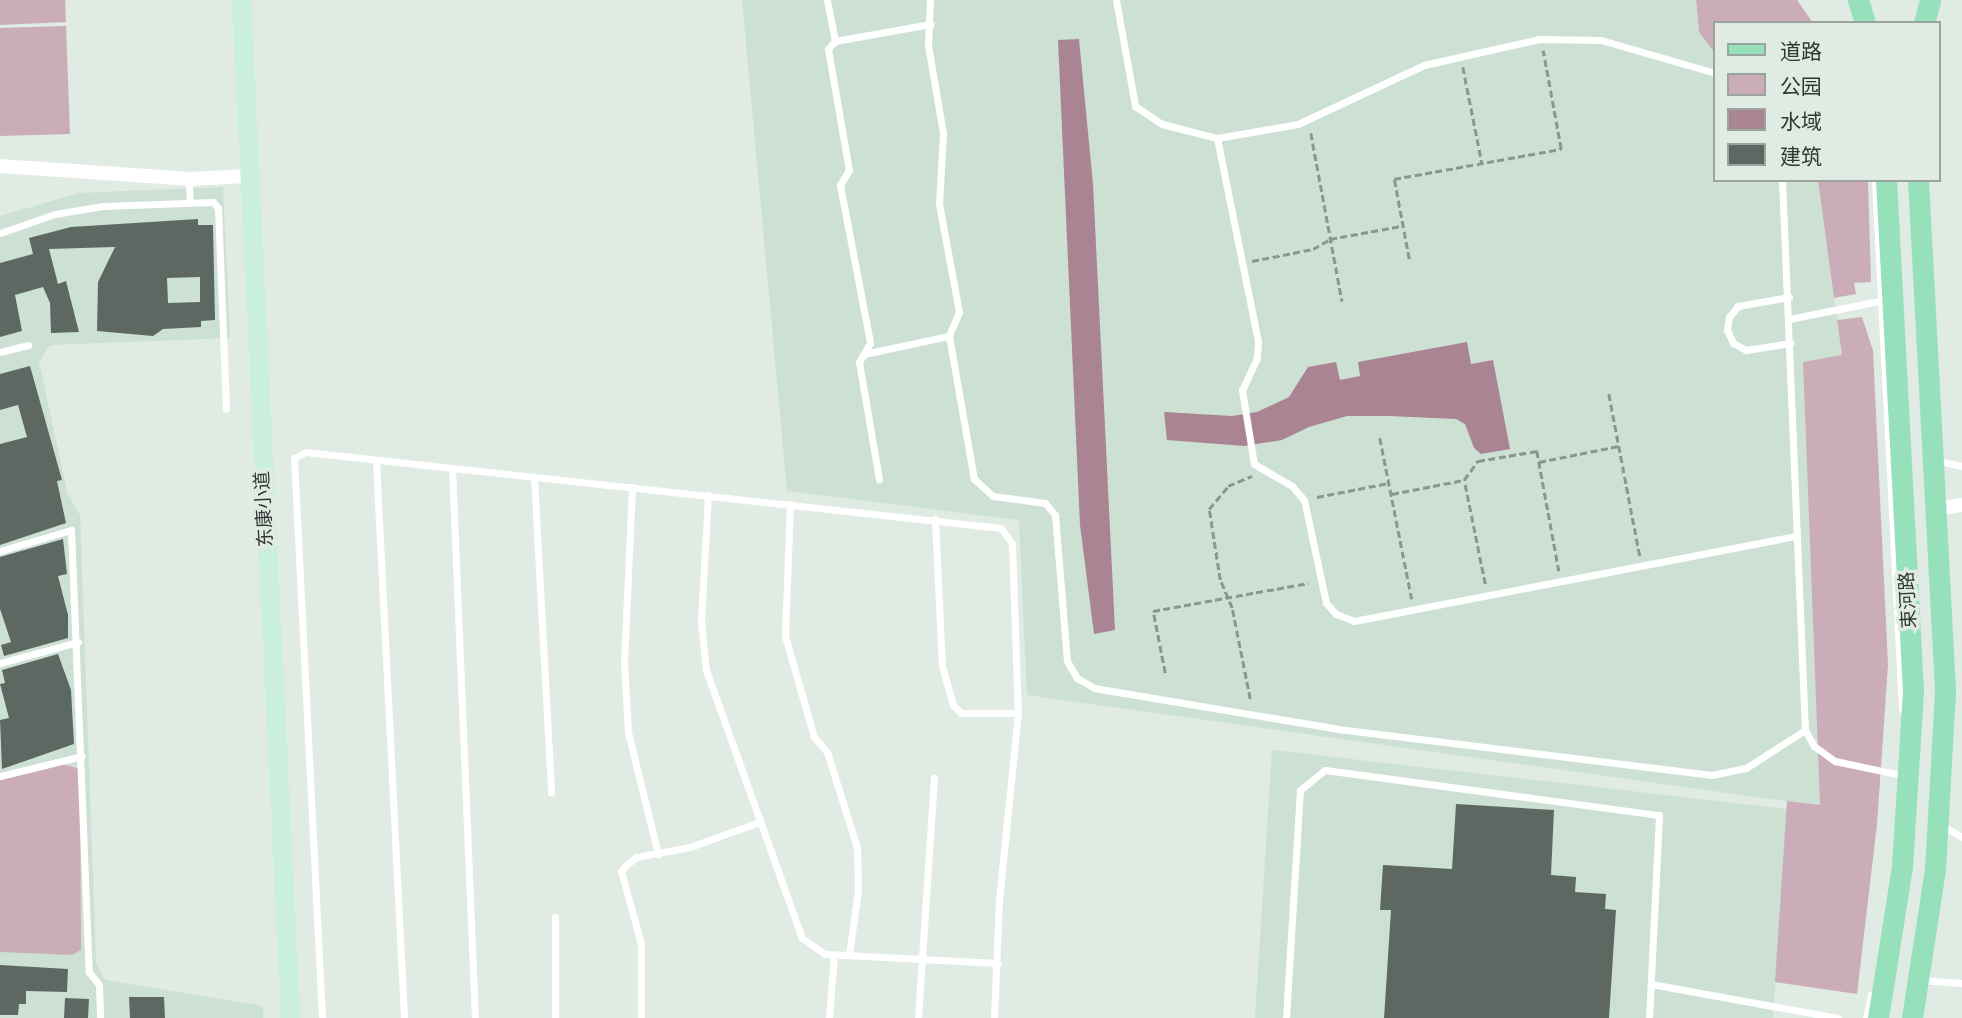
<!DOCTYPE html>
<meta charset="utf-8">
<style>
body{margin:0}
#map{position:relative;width:1962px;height:1018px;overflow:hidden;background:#dfebe3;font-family:"Noto Serif","Noto Sans SC",serif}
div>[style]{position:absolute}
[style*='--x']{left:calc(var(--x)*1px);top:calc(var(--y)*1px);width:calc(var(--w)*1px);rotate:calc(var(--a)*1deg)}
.built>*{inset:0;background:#cde0d4}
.green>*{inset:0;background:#cbadb9}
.water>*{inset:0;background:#aa8493}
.building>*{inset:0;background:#5e6862}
.path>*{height:2.5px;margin-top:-1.25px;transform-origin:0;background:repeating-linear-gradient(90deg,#8c958f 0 7px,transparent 0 10.5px)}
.lane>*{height:7px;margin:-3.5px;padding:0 3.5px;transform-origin:3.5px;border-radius:3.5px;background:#fff}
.street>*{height:14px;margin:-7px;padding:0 7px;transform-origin:7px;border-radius:7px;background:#fff}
.secondary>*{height:19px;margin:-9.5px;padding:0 9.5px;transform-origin:9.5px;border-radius:9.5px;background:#caf0dd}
.primary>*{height:21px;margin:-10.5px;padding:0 10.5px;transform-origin:10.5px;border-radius:10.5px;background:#96e0bb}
span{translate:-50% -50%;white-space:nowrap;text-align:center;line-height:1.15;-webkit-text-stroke:7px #dfebe3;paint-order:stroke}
.street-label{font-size:19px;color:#323734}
.legend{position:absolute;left:1713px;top:21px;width:228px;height:161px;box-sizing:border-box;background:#dfebe3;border:2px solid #9aa39d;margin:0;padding:9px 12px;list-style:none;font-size:21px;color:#323734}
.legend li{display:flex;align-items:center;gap:14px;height:35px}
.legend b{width:35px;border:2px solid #9aa39d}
</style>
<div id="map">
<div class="built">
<div style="clip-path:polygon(742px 0,1696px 0,1699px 32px,1715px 53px,1715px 180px,1818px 180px,1842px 355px,1803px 363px,1820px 806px,1027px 695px,1019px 520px,787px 491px)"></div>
<div style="clip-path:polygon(223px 187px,230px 338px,50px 345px,39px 362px,68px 495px,80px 515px,96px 962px,105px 980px,263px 1006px,263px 1018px,0 1018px,0 216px,80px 193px)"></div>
<div style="clip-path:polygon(1272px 750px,1787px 809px,1773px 1018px,1255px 1018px)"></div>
</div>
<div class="green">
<div style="clip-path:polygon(0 0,65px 0,66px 22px,0 25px)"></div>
<div style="clip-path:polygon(1696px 0,1797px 0,1813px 23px,1715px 23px,1715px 53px,1699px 32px)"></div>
<div style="clip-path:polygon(66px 26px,70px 134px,0 136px,0 28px)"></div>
<div style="clip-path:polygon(1818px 180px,1868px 180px,1871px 282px,1854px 283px,1856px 294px,1834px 298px)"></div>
<div style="clip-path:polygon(1862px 317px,1873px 351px,1888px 665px,1877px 824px,1857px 994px,1775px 982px,1787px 801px,1820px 805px,1803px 362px,1842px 355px,1837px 320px)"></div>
<div style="clip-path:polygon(62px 764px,80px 769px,81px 950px,72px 955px,0 952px,0 780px)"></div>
</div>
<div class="water">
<div style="clip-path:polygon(1079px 39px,1093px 184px,1115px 630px,1094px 634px,1080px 525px,1058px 40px)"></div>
<div style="clip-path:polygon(1467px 342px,1471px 364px,1493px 360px,1510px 449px,1481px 454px,1474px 448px,1465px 424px,1456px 419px,1389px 416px,1347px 416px,1309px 427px,1282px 440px,1244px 446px,1167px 440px,1164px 412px,1232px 416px,1257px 412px,1289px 397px,1308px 367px,1336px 362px,1340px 380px,1360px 376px,1358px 362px)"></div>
</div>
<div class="building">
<div style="clip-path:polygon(evenodd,198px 219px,198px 225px,213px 225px,215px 320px,201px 321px,201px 327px,163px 329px,153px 336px,97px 331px,98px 282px,115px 247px,49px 249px,58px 284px,66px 281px,79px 332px,51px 333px,50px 303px,43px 287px,15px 295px,22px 331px,0 337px,0 263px,33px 254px,29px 238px,71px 227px,198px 219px,200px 277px,200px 302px,168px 303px,167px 278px,200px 277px)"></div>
<div style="clip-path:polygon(30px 366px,62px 480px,57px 481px,66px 523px,0 545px,0 444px,27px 437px,18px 405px,0 410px,0 374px)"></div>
<div style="clip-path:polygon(63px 539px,67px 574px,58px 576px,68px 615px,68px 638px,4px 656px,1px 645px,11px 642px,0 609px,0 557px)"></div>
<div style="clip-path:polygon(58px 654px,71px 690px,74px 744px,2px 769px,0 720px,9px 718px,0 684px,5px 683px,2px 670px)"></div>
<div style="clip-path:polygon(1456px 804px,1554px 810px,1551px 875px,1576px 877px,1575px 892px,1606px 894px,1605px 909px,1616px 910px,1609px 1018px,1384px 1018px,1391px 910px,1380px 910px,1383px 865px,1452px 869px)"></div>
<div style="clip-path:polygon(0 965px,68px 969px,67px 992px,26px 991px,26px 1004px,19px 1004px,18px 1015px,0 1015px)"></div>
<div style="clip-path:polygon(129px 997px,164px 997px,165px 1018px,130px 1018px)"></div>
<div style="clip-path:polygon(65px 998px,89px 999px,88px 1018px,64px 1018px)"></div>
</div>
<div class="path">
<div style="--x:1463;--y:67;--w:98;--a:78.8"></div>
<div style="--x:1311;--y:133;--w:171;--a:79.5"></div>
<div style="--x:1409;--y:259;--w:81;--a:-100.6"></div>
<div style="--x:1394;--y:179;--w:170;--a:-10.2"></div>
<div style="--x:1561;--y:149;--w:100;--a:-100.4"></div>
<div style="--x:1252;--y:261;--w:62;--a:-11.1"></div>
<div style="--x:1313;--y:249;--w:20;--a:-30"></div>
<div style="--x:1330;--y:239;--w:72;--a:-10.4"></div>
<div style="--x:1609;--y:394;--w:165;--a:79.2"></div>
<div style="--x:1380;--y:438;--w:164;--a:78.8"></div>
<div style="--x:1539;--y:462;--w:81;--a:-11.4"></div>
<div style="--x:1392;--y:494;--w:73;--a:-11"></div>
<div style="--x:1317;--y:497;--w:73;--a:-11"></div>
<div style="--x:1485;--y:584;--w:106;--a:-101.4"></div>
<div style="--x:1464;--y:480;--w:24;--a:-54"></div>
<div style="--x:1478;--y:461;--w:60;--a:-9.6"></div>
<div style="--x:1537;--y:451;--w:122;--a:79.6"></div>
<div style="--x:1165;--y:673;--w:63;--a:-101"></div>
<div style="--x:1153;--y:611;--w:158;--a:-10.2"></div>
<div style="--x:1250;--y:699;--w:93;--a:-101.2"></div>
<div style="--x:1232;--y:608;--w:30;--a:-113"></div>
<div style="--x:1220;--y:580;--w:72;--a:-98.8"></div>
<div style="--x:1209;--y:509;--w:30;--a:-50"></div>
<div style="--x:1228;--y:486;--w:26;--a:-23"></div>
</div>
<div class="lane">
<div style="--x:827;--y:0;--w:42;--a:79"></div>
<div style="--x:835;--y:41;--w:11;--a:131"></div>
<div style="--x:828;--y:49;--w:123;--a:80.2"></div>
<div style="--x:849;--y:170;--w:17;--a:121"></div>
<div style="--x:840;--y:185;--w:161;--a:79.2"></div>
<div style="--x:870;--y:343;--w:22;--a:120"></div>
<div style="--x:859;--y:362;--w:119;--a:80.3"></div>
<div style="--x:930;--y:0;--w:45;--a:92.5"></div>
<div style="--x:928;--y:45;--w:89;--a:80.3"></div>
<div style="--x:943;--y:133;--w:71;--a:93.2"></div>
<div style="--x:939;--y:204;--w:110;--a:79.5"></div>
<div style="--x:959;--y:312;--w:26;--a:113"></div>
<div style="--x:949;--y:336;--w:145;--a:80.1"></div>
<div style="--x:974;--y:479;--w:25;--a:42"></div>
<div style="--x:993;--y:496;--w:52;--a:7.7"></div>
<div style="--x:1045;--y:503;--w:16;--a:50"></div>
<div style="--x:1055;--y:515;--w:146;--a:85.3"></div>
<div style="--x:1067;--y:661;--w:20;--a:60"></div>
<div style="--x:1077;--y:678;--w:20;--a:30"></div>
<div style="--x:1094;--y:688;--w:247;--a:9.5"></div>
<div style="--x:1338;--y:729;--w:377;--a:7"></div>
<div style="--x:1712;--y:775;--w:35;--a:-12"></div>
<div style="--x:1746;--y:768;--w:70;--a:-32.8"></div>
<div style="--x:1116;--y:0;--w:108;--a:79.8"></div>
<div style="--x:1135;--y:106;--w:32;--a:34"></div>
<div style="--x:1162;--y:124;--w:57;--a:14.3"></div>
<div style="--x:1217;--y:138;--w:82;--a:-9.8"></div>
<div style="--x:1298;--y:124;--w:139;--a:-25.1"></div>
<div style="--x:1424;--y:65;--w:118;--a:-12.7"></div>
<div style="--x:1539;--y:39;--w:62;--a:0.9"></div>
<div style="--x:1601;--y:40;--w:119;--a:16.1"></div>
<div style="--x:835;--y:41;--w:97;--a:-10.1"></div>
<div style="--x:1217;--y:138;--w:208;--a:78.6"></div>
<div style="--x:1258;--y:342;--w:16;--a:94"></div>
<div style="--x:1257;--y:358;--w:35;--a:115"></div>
<div style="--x:1242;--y:390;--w:75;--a:80.8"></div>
<div style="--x:1254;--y:464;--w:44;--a:30.1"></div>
<div style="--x:1292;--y:486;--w:18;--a:49"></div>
<div style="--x:1304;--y:500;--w:105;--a:77.9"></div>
<div style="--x:1326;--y:603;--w:15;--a:48"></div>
<div style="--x:1336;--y:614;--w:19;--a:21"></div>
<div style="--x:1354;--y:621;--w:450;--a:-10.9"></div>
<div style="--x:189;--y:179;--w:24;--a:88"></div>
<div style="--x:1782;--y:180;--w:550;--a:87.61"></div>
<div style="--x:1805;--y:730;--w:18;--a:61"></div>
<div style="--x:1814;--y:746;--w:26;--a:36"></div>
<div style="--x:1835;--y:761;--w:67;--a:12"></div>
<div style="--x:1875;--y:180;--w:530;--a:87.08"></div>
<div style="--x:0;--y:233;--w:58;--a:-19.1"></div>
<div style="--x:55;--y:214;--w:49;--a:-9.5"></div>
<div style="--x:103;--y:206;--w:110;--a:-2.1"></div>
<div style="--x:213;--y:202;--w:8;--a:50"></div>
<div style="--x:218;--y:208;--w:201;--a:87.7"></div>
<div style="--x:1789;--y:297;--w:52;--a:170"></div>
<div style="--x:1738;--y:306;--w:14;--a:129"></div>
<div style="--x:1729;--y:317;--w:13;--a:99"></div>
<div style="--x:1727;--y:330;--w:14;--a:65"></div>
<div style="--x:1733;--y:343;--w:15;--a:28"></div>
<div style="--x:1746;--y:350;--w:45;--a:-9"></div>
<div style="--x:1789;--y:319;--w:97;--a:-11.3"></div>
<div style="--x:0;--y:352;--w:29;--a:-14"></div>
<div style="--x:864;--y:354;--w:87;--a:-12"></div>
<div style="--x:1934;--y:460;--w:29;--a:12"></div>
<div style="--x:376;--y:461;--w:558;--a:87.12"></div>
<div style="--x:452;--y:468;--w:550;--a:87.61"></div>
<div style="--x:534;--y:477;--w:316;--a:86.9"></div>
<div style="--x:632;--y:487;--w:176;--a:92.6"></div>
<div style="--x:624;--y:663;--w:69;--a:86.7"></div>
<div style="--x:628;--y:732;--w:126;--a:76.2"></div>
<div style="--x:708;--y:495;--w:127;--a:93.2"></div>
<div style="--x:701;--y:622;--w:48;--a:84.1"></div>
<div style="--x:706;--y:670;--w:285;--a:70.3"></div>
<div style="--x:802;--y:938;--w:28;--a:35"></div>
<div style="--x:825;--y:954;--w:173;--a:3"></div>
<div style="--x:790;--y:504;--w:132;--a:92.2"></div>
<div style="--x:785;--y:636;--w:105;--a:74"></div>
<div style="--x:814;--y:737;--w:20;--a:49"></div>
<div style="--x:827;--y:752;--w:101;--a:72.6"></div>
<div style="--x:857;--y:848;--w:42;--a:88.6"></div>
<div style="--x:858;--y:890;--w:66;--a:97.9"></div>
<div style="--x:935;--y:519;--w:147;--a:87.3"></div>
<div style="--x:942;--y:666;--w:41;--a:74.2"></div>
<div style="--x:953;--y:705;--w:11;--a:45"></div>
<div style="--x:961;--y:713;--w:57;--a:0"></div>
<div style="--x:0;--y:551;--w:74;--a:-16.5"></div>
<div style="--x:71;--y:530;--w:442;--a:87.7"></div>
<div style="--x:89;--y:972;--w:16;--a:52"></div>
<div style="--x:99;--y:985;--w:33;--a:88"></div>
<div style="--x:0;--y:663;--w:81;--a:-15.1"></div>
<div style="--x:0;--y:776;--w:84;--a:-13.7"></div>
<div style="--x:1941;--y:825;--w:24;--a:30"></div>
<div style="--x:555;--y:917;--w:101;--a:90"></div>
<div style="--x:1920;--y:980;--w:42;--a:4.1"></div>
<div style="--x:1651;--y:984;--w:190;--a:10.3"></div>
<div style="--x:322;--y:1018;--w:561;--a:-92.86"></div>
<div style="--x:294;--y:458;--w:13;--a:-27"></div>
<div style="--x:306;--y:452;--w:699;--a:6.24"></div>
<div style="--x:1001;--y:528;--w:19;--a:55"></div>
<div style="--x:1012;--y:544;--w:169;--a:88"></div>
<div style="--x:1018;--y:713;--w:187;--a:95.8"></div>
<div style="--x:999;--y:899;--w:119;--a:92.4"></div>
<div style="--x:641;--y:1018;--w:74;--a:-90"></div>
<div style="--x:641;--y:944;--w:76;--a:-105.3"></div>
<div style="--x:621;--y:871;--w:6;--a:-51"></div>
<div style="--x:625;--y:866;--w:14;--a:-39"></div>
<div style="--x:636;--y:857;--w:55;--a:-10.5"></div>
<div style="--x:690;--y:847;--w:73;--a:-19.9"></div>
<div style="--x:829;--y:1018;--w:64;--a:-85.5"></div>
<div style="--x:918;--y:1018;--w:241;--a:-86.2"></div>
<div style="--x:1286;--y:1018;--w:228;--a:-86.5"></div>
<div style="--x:1300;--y:790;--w:32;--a:-39"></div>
<div style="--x:1325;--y:770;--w:337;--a:7.7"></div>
<div style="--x:1659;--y:815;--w:203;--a:92.8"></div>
<div style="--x:1866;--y:1018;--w:24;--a:-78"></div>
</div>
<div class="street">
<div style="--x:0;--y:166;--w:189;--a:3.9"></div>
<div style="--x:189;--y:179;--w:60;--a:-2.9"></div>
<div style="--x:1936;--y:509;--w:26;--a:-9"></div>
</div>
<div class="secondary">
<div style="--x:241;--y:0;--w:1019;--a:87.24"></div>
</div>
<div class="primary">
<div style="--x:1858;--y:0;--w:24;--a:73"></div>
<div style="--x:1924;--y:23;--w:24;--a:-75"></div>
<div style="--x:1878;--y:1018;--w:154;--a:-81"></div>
<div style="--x:1902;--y:866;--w:175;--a:-86.4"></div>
<div style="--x:1913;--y:691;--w:512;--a:-93.02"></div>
<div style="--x:1912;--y:1018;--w:150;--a:-81.2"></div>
<div style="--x:1935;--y:870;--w:180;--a:-86.8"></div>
<div style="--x:1945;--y:690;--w:511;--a:-93.03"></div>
</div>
<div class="street-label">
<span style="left:264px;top:509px;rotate:-93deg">东康小道</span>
<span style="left:1908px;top:600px;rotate:-93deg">束河路</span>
</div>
<ul class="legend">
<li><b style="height:9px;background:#96e0bb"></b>道路</li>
<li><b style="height:19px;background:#cbadb9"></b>公园</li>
<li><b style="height:19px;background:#aa8493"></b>水域</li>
<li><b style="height:19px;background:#5e6862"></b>建筑</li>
</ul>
</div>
